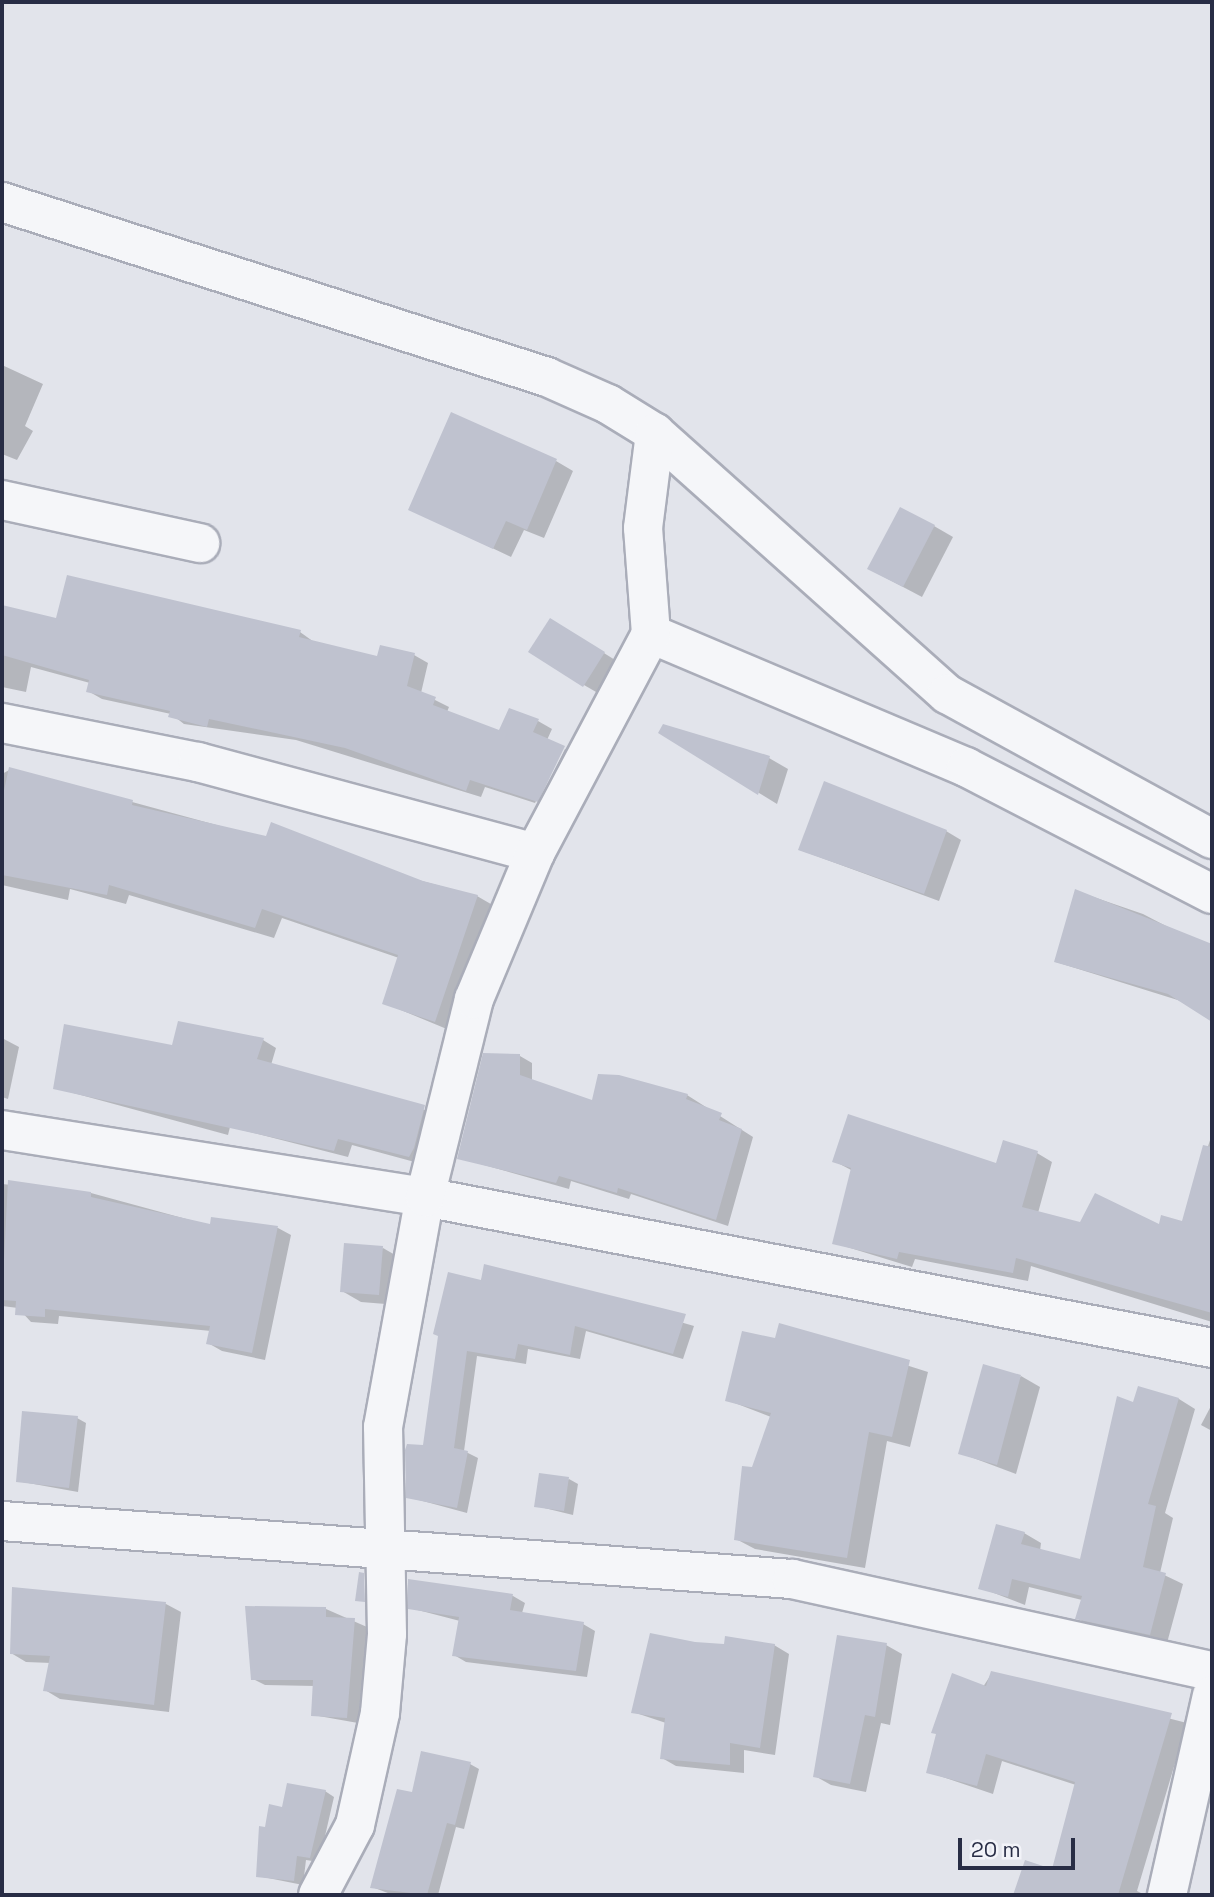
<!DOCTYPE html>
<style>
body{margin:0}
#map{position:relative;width:1214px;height:1897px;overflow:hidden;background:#e2e4eb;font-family:"Space Grotesk",sans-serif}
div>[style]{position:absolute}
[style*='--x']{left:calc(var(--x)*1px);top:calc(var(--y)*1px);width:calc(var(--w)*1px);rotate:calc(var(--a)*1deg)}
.shadow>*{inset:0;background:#0003}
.building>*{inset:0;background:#bfc2cf}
.roads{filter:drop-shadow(2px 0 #aaadb9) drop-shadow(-2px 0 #aaadb9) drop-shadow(0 2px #aaadb9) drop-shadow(0 -2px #aaadb9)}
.minor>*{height:38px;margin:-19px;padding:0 19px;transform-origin:19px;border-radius:19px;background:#f5f6f9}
span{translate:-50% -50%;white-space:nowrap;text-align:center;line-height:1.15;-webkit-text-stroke:7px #f2f3f8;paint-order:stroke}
.frame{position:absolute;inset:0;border:4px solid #282d45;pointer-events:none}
.scale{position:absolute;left:958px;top:1838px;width:117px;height:32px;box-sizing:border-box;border:4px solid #282d45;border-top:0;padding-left:9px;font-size:21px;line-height:24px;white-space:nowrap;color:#282d45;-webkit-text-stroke:5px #f2f3f8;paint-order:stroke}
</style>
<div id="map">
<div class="shadow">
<div style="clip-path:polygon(2px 365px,43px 384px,25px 426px,33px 431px,17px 460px,2px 454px)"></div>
<div style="clip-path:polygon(556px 461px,573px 471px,544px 538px,524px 530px,511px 557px,410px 509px)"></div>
<div style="clip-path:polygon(934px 526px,953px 537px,922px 597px,869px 569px)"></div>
<div style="clip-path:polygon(2px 607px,57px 620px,300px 632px,314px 642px,378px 658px,414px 655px,428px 663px,421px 693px,449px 707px,447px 712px,500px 732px,538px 721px,552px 729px,547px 740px,562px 747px,535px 803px,485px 787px,481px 797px,296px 740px,184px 724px,171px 714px,102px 699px,88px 691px,90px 683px,31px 667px,26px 692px,2px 687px)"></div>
<div style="clip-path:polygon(569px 631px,623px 665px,603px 696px,584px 685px)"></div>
<div style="clip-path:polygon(661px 733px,769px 758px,788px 769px,777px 804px)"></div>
<div style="clip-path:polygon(565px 749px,578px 756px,552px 808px,538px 804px)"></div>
<div style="clip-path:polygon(11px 769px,477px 896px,496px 907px,454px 1032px,384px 1003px,399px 958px,282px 918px,274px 938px,129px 895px,126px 904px,70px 889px,68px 900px,2px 885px,2px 774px)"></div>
<div style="clip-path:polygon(946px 831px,961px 840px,939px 901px,800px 850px)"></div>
<div style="clip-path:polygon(1076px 891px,1143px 914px,1212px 950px,1212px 1019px,1184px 1002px,1056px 962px)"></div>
<div style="clip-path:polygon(2px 1038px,19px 1047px,8px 1099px,2px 1097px)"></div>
<div style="clip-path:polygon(263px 1040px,276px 1048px,271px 1065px,438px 1114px,422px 1164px,352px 1145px,348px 1157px,230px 1127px,228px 1135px,55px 1088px,174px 1047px)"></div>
<div style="clip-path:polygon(520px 1056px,532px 1063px,532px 1081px,593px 1102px,687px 1095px,753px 1137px,728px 1226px,631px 1194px,629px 1199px,571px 1181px,569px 1189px,459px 1158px)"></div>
<div style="clip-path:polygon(1212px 1134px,1212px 1322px,1031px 1266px,1028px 1281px,915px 1259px,912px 1267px,834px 1243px,853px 1171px,834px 1161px,997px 1165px,1037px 1153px,1052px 1162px,1038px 1213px,1081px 1224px,1160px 1227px,1183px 1223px)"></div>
<div style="clip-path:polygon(2px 1184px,91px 1193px,212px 1226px,278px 1228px,291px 1235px,265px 1360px,222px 1351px,208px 1343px,211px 1331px,59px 1316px,58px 1324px,31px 1322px,18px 1308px,2px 1306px)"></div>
<div style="clip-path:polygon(383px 1248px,402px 1259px,398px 1305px,361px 1302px,342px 1291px)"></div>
<div style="clip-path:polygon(486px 1266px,694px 1326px,683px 1359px,586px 1331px,580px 1359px,528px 1349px,526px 1364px,477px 1356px,464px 1451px,478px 1458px,467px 1513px,408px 1497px)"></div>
<div style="clip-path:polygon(780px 1325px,928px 1372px,910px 1447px,887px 1441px,865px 1568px,755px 1549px,736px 1539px,771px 1417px,727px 1400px,777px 1340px)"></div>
<div style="clip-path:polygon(1021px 1376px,1040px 1387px,1016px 1474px,960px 1453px)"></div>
<div style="clip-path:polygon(1179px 1399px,1195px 1409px,1165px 1513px,1173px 1518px,1160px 1573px,1183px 1584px,1167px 1643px,1094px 1628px,1077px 1618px,1082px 1600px,1029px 1587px,1025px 1605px,981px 1588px,1024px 1533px,1041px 1543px,1040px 1551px,1081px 1561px,1134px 1404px)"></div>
<div style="clip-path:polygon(1212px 1404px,1212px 1431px,1201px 1425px)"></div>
<div style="clip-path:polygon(77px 1418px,86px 1423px,78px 1492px,17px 1481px)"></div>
<div style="clip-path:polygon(569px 1479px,578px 1484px,573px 1515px,536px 1506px)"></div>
<div style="clip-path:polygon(410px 1581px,513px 1596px,525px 1603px,522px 1613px,583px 1624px,595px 1631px,587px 1677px,466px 1662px,454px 1655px,460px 1621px,410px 1608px)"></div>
<div style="clip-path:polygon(14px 1589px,166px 1604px,181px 1612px,169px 1712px,60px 1699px,45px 1690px,51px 1663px,26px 1662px,11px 1653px)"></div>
<div style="clip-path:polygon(326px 1609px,367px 1627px,358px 1723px,313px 1715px,315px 1686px,265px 1685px,253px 1679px)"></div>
<div style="clip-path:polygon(694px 1644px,774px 1645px,789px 1654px,775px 1755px,744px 1750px,744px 1773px,676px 1766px,662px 1758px,666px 1723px,633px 1712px)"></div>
<div style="clip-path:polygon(886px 1645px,902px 1654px,890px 1725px,881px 1723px,866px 1792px,831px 1785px,815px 1776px)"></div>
<div style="clip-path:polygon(992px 1673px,1187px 1723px,1137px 1891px,1145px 1895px,1018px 1895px,1053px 1871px,1076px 1785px,1002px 1761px,993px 1794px,928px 1772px)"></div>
<div style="clip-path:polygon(470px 1764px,479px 1769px,464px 1829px,456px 1827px,438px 1895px,393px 1895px,372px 1887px,414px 1794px)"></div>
<div style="clip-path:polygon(325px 1791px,334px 1797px,319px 1862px,306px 1860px,303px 1885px,258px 1876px,284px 1809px)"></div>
</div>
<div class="building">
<div style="clip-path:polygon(451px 412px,557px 459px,527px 530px,506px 521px,493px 549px,408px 510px)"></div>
<div style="clip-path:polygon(900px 507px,935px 525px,903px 587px,867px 569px)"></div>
<div style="clip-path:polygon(67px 575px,301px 630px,299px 637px,377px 656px,380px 645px,415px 653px,407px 686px,436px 697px,433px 705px,499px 730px,509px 708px,539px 719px,533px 732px,565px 746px,538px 802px,470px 780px,466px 791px,345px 748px,209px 719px,207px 727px,168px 717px,170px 711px,86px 692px,89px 680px,2px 655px,2px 605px,56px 618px)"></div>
<div style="clip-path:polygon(550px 618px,605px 652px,583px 687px,528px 652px)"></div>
<div style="clip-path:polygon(663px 724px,770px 756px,758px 795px,658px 733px)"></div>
<div style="clip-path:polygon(9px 767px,133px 800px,132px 805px,266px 836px,271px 822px,423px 881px,478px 895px,435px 1022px,382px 1004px,398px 955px,262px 909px,255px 928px,109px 885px,107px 895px,2px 875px,2px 800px)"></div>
<div style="clip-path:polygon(824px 781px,947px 830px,924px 894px,798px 850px)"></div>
<div style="clip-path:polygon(1075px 889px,1212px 944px,1212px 1022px,1168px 994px,1054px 962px)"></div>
<div style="clip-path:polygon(178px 1021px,264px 1038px,257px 1059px,425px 1105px,414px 1148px,409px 1157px,338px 1139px,334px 1151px,53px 1089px,64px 1024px,172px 1045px)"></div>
<div style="clip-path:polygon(483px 1053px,520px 1054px,520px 1075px,592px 1100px,598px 1074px,619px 1075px,688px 1094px,686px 1099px,722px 1113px,719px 1120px,742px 1129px,716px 1220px,618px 1188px,617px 1193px,559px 1176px,556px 1183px,457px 1159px)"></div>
<div style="clip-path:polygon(848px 1114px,996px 1163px,1003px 1140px,1038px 1151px,1022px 1207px,1080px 1222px,1095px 1193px,1159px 1224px,1161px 1215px,1182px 1221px,1203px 1145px,1212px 1147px,1212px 1313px,1016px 1258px,1013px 1273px,899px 1252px,897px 1259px,832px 1244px,851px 1168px,832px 1162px)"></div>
<div style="clip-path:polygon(8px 1180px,91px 1192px,91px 1197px,210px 1224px,211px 1217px,278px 1226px,252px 1353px,206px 1344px,210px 1326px,45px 1309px,45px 1317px,15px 1315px,16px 1301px,2px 1300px)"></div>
<div style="clip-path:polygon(344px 1243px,383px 1246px,379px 1295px,340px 1292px)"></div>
<div style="clip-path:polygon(484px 1264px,686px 1314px,673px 1354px,575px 1326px,570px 1355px,518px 1344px,515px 1359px,467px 1351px,454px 1448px,468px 1451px,457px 1508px,406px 1498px,405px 1450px,407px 1444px,423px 1445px,438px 1336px,433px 1334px,448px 1272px,481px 1280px)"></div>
<div style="clip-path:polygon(779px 1323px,910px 1360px,892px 1437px,869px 1432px,847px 1558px,734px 1540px,742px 1466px,752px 1467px,771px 1413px,725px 1401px,742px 1331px,775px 1338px)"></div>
<div style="clip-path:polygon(983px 1364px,1021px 1375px,997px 1465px,958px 1454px)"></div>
<div style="clip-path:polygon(1138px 1386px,1179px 1398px,1148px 1504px,1156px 1506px,1143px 1567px,1166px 1573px,1150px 1635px,1075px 1619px,1082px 1596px,1012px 1579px,1008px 1597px,978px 1589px,996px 1524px,1025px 1532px,1021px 1544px,1080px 1559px,1117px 1396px,1133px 1402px)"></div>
<div style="clip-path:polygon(22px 1411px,78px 1416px,69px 1488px,16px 1482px)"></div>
<div style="clip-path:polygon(539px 1473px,569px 1477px,564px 1511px,534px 1507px)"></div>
<div style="clip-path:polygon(359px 1572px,364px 1573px,365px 1602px,355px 1601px)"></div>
<div style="clip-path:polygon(408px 1579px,513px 1594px,510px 1610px,584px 1622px,576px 1671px,452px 1656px,459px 1617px,408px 1609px)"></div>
<div style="clip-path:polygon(12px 1587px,166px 1602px,154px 1705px,43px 1691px,50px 1656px,10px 1654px)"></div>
<div style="clip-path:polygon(245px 1606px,326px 1607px,326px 1617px,355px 1618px,347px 1718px,311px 1716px,313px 1680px,251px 1680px)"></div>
<div style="clip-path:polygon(650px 1633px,695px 1642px,724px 1644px,725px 1636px,775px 1644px,760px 1748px,730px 1743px,730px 1765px,660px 1759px,665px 1718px,631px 1713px)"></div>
<div style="clip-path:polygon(837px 1635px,887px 1643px,875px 1717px,865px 1715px,850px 1784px,813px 1777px)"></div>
<div style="clip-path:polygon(991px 1671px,1172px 1713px,1118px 1895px,1013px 1895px,1025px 1860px,1052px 1869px,1075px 1782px,986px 1754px,977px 1786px,926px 1773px,936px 1734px,931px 1733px,952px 1673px,986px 1686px)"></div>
<div style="clip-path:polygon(421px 1751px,471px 1762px,455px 1825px,447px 1823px,427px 1895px,370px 1888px,397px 1789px,412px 1792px)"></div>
<div style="clip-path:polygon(287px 1783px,326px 1790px,310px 1858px,297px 1856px,294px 1881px,256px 1877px,259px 1826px,265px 1827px,269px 1804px,282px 1807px)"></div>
</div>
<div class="roads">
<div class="minor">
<div style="--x:2;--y:202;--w:572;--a:17.8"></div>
<div style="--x:547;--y:377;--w:67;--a:23.9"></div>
<div style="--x:608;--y:404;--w:55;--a:31.7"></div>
<div style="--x:655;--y:433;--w:392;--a:41.8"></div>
<div style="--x:947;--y:694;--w:302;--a:28.7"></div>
<div style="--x:2;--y:500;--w:203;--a:12.3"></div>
<div style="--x:651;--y:634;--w:342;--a:22.9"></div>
<div style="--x:966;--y:767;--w:277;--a:27.3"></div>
<div style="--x:2;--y:723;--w:200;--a:11.3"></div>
<div style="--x:198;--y:762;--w:349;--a:15.1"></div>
<div style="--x:2;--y:1130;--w:428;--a:9"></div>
<div style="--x:425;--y:1197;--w:801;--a:10.86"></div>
<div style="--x:2;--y:1521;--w:792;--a:4.2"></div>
<div style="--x:792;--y:1579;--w:430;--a:12.4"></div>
<div style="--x:318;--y:1895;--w:79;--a:-62.1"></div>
<div style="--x:355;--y:1825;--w:115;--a:-77.4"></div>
<div style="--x:380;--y:1713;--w:79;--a:-84.9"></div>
<div style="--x:387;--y:1634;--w:207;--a:-91.1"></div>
<div style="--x:383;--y:1427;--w:234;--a:-79.7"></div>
<div style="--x:425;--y:1197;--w:204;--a:-76.1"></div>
<div style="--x:474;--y:999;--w:158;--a:-67.3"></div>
<div style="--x:535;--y:853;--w:248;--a:-62.1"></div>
<div style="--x:651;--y:634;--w:106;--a:-94.3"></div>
<div style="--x:643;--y:528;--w:96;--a:-82.8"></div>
<div style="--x:1167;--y:1895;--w:204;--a:-77.3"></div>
</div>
</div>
<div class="frame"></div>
<div class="scale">20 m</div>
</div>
